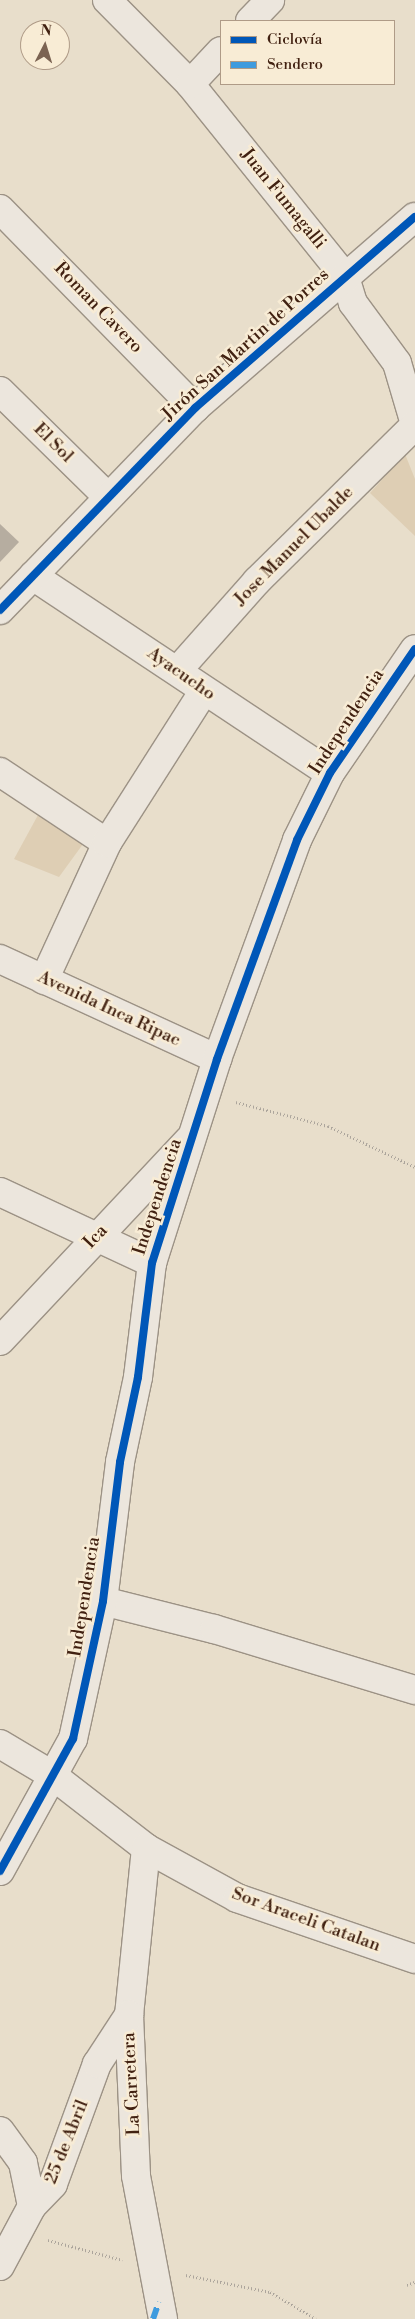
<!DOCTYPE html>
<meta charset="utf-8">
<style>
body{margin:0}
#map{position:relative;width:415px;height:2319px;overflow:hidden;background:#e8decb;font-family:"Libre Bodoni",serif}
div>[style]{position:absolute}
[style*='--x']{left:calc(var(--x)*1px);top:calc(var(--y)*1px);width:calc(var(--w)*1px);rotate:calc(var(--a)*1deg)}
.green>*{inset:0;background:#deceb4}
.building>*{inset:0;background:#b6ada0}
.path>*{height:3px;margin-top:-1.5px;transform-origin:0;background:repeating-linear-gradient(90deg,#aca59c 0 1px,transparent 0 3.5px)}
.roads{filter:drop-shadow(1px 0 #9c9285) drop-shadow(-1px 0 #9c9285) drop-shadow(0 1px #9c9285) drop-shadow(0 -1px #9c9285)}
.minor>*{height:28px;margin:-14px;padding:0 14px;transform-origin:14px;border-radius:14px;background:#ece6dd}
.quiet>*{height:6px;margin-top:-3px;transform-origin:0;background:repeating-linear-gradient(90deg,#3f9bde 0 12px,transparent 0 18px)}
.cycleway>*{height:8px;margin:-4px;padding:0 4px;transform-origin:4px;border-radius:4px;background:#0057b8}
span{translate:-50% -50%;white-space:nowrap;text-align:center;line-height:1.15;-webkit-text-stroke:5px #f8ecd5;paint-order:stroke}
.street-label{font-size:18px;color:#412111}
.legend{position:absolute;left:220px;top:20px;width:175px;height:65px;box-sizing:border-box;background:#f8ecd5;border:1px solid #af9b87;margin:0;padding:6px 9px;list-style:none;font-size:15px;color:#412111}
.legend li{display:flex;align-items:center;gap:10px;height:25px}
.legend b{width:25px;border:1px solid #af9b87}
.north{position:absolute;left:20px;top:20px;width:50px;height:50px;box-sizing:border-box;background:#f8ecd5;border:1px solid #af9b87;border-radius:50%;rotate:5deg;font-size:14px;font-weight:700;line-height:20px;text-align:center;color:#412111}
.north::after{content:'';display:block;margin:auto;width:18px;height:22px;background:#7b6352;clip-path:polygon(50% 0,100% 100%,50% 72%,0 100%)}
</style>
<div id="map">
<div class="green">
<div style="clip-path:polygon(405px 454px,415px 479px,415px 536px,370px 493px)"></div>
<div style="clip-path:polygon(38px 815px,83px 844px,59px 877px,14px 859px)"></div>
</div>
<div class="building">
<div style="clip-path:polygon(0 524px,19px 542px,0 562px)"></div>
</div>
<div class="path">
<div style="--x:236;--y:1102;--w:95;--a:14.6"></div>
<div style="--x:328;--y:1126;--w:96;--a:25.2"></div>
<div style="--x:48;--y:2240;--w:77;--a:15.1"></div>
<div style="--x:186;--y:2275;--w:86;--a:11.4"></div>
<div style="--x:270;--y:2292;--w:53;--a:30.4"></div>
<div style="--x:407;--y:2285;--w:9;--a:-21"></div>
</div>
<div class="roads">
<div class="minor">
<div style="--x:107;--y:0;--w:118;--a:45.3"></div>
<div style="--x:190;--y:84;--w:248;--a:51.2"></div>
<div style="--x:345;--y:277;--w:27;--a:73"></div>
<div style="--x:353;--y:303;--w:74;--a:53.7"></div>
<div style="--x:397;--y:363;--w:64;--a:73.6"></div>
<div style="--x:250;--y:21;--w:29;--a:-46"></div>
<div style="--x:190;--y:84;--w:45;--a:-46.8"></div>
<div style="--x:0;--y:209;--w:279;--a:45.6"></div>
<div style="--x:0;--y:391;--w:150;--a:44.5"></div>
<div style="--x:33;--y:576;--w:356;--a:33.6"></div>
<div style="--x:0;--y:610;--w:281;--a:-46"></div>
<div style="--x:195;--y:408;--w:291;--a:-41"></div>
<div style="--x:178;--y:670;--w:119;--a:-48.4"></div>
<div style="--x:257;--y:581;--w:222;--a:-44.6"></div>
<div style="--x:0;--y:772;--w:128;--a:33.6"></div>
<div style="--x:0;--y:959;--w:239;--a:24.7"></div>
<div style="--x:44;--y:980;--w:151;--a:-65.3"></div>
<div style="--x:107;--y:843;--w:180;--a:-57.5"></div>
<div style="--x:0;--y:1192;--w:168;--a:25"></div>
<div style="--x:0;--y:1341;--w:276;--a:-46.8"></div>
<div style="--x:103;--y:1601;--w:114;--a:14.2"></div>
<div style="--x:214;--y:1629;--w:210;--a:16.9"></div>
<div style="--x:0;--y:1744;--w:61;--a:30.8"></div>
<div style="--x:52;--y:1775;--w:119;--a:37.8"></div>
<div style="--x:146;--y:1848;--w:104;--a:28.8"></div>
<div style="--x:237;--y:1898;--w:188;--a:18.9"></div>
<div style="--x:146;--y:1848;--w:168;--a:95.8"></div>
<div style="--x:129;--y:2015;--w:161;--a:87.5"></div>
<div style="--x:136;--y:2176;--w:146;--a:79.3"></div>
<div style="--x:0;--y:1871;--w:151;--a:-61.1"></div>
<div style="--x:73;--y:1739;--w:141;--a:-77.7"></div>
<div style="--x:103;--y:1601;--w:140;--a:-83"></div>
<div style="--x:120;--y:1462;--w:87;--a:-78"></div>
<div style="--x:138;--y:1377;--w:115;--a:-83"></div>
<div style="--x:152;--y:1263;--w:214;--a:-72.3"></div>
<div style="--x:217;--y:1059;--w:233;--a:-69.9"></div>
<div style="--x:297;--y:840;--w:75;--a:-63.8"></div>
<div style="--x:330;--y:773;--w:150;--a:-55.6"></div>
<div style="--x:0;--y:2131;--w:39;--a:54"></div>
<div style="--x:23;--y:2163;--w:44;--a:78.2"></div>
<div style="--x:0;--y:2266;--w:68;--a:-61.9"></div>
<div style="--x:32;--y:2206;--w:30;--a:-46"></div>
<div style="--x:53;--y:2184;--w:128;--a:-69.9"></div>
<div style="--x:97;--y:2064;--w:59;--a:-56.9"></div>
</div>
</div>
<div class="quiet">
<div style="--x:153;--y:2319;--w:18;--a:-71"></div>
</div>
<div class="cycleway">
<div style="--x:0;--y:610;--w:281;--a:-46"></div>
<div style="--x:195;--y:408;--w:291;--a:-41"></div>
<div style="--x:0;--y:1871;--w:151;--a:-61.1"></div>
<div style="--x:73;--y:1739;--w:141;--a:-77.7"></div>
<div style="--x:103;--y:1601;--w:140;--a:-83"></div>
<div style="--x:120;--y:1462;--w:87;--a:-78"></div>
<div style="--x:138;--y:1377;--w:115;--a:-83"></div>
<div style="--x:152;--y:1263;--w:214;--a:-72.3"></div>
<div style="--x:217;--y:1059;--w:233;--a:-69.9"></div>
<div style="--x:297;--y:840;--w:75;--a:-63.8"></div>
<div style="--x:330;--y:773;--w:150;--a:-55.6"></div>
</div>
<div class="street-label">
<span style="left:283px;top:199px;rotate:51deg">Juan Fumagalli</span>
<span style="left:98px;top:308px;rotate:46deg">Roman Cavero</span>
<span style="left:246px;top:345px;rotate:-42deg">Jirón San Martin de Porres</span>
<span style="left:53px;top:443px;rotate:45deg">El Sol</span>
<span style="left:294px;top:546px;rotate:-45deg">Jose Manuel Ubalde</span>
<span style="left:181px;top:674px;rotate:35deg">Ayacucho</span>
<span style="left:347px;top:722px;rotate:-57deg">Independencia</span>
<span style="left:109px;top:1009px;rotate:25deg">Avenida Inca Ripac</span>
<span style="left:158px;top:1197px;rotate:-72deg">Independencia</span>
<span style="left:96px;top:1237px;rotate:-47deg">Ica</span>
<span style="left:85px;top:1597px;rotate:-81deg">Independencia</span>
<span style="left:306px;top:1920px;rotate:20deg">Sor Araceli Catalan</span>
<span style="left:132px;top:2084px;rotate:-93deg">La Carretera</span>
<span style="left:67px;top:2142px;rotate:-68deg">25 de Abril</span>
</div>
<ul class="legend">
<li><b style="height:6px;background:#0057b8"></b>Ciclovía</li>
<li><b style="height:6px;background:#3f9bde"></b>Sendero</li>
</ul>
<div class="north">N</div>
</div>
